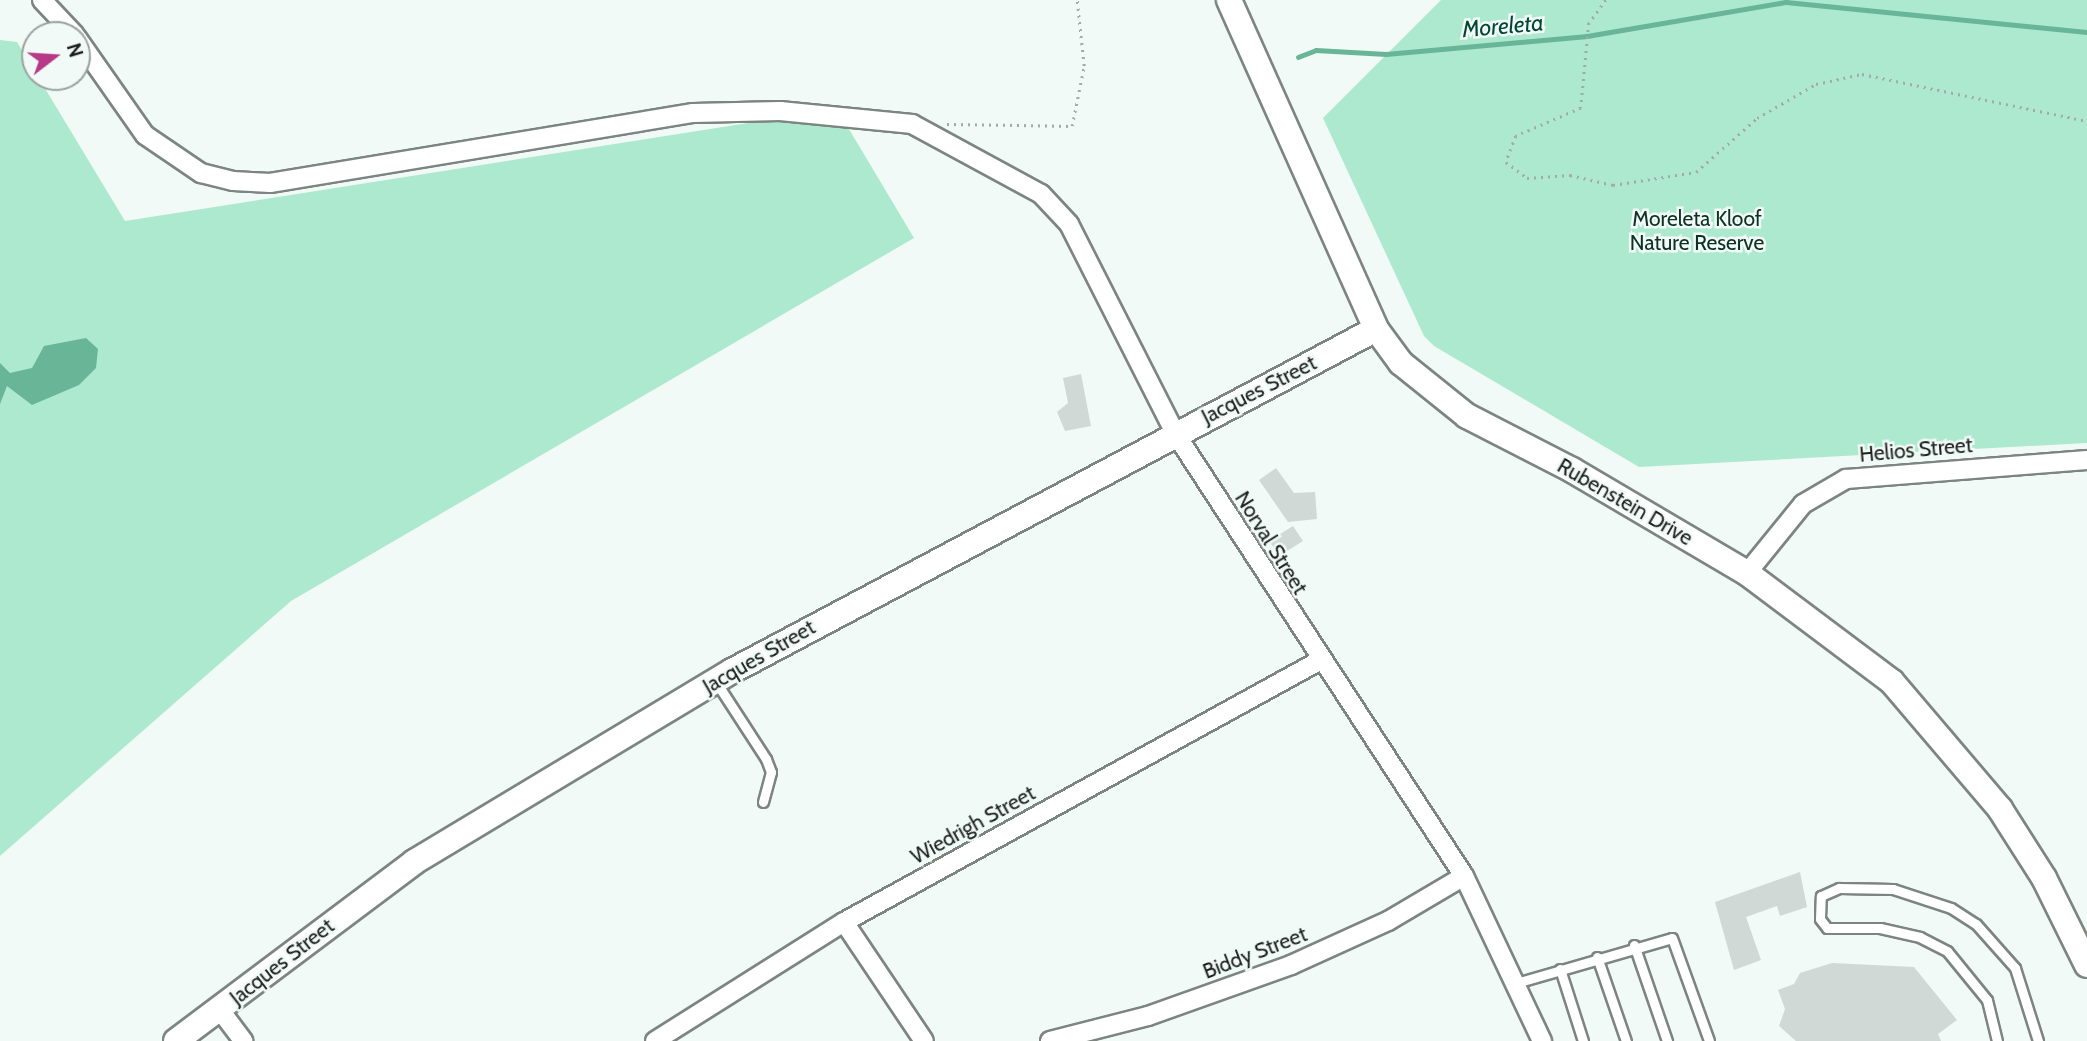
<!DOCTYPE html>
<style>
body{margin:0}
#map{position:relative;width:2087px;height:1041px;overflow:hidden;background:#f1faf6;font-family:Cabin,sans-serif}
div>[style]{position:absolute}
[style*='--x']{left:calc(var(--x)*1px);top:calc(var(--y)*1px);width:calc(var(--w)*1px);rotate:calc(var(--a)*1deg)}
.green>*{inset:0;background:#ade9cf}
.water>*{inset:0;background:#68b597}
.stream>*{height:4.5px;margin:-2.25px;padding:0 2.25px;transform-origin:2.25px;border-radius:2.25px;background:#68b597}
.building>*{inset:0;background:#d0d9d5}
.path>*{height:2.5px;margin-top:-1.25px;transform-origin:0;background:repeating-linear-gradient(90deg,#a4aaa8 0 2px,transparent 0 7px)}
.roads{filter:drop-shadow(2px 0 #7d8581) drop-shadow(-2px 0 #7d8581) drop-shadow(0 2px #7d8581) drop-shadow(0 -2px #7d8581)}
.lane>*{height:9px;margin:-4.5px;padding:0 4.5px;transform-origin:4.5px;border-radius:4.5px;background:#fff}
.street>*{height:18px;margin:-9px;padding:0 9px;transform-origin:9px;border-radius:9px;background:#fff}
.secondary>*{height:24px;margin:-12px;padding:0 12px;transform-origin:12px;border-radius:12px;background:#fff}
span{translate:-50% -50%;white-space:nowrap;text-align:center;line-height:1.15;-webkit-text-stroke:5px #f1faf6;paint-order:stroke}
.park-label{font-size:21px;color:#0d3124}
.street-label{font-size:21px;color:#1c1f1e}
.water-label{font-size:23px;color:#024733;font-style:italic}
.north{position:absolute;left:21px;top:21px;width:70px;height:70px;box-sizing:border-box;background:#f1faf6;border:2px solid #9ca2a0;border-radius:50%;rotate:73deg;font-size:19px;font-weight:700;line-height:28px;text-align:center;color:#1c1f1e}
.north::after{content:'';display:block;margin:auto;width:24px;height:32px;background:#b73987;clip-path:polygon(50% 0,100% 100%,50% 72%,0 100%)}
</style>
<div id="map">
<div class="green">
<div style="clip-path:polygon(1441px 0,2087px 0,2087px 443px,1639px 467px,1434px 346px,1424px 336px,1323px 118px)"></div>
<div style="clip-path:polygon(0 40px,17px 42px,125px 221px,837px 109px,914px 238px,291px 601px,0 856px)"></div>
</div>
<div class="water">
<div style="clip-path:polygon(86px 338px,98px 349px,96px 368px,79px 385px,32px 405px,7px 386px,0 404px,0 363px,10px 373px,32px 368px,44px 346px)"></div>
</div>
<div class="stream">
<div style="--x:1298;--y:57;--w:19;--a:-21"></div>
<div style="--x:1316;--y:50;--w:70;--a:3.3"></div>
<div style="--x:1386;--y:54;--w:202;--a:-5.1"></div>
<div style="--x:1587;--y:36;--w:202;--a:-9.7"></div>
<div style="--x:1786;--y:2;--w:302;--a:5.7"></div>
</div>
<div class="building">
<div style="clip-path:polygon(1081px 374px,1091px 426px,1065px 431px,1057px 412px,1068px 403px,1063px 378px)"></div>
<div style="clip-path:polygon(1276px 468px,1294px 493px,1315px 492px,1317px 519px,1288px 522px,1259px 480px)"></div>
<div style="clip-path:polygon(1293px 526px,1303px 541px,1279px 556px,1269px 541px)"></div>
<div style="clip-path:polygon(1800px 872px,1807px 907px,1780px 916px,1777px 906px,1746px 917px,1761px 960px,1734px 970px,1715px 902px)"></div>
<div style="clip-path:polygon(1832px 963px,1914px 967px,1957px 1020px,1938px 1034px,1941px 1041px,1796px 1041px,1779px 1026px,1785px 1009px,1778px 990px,1794px 984px,1800px 973px)"></div>
</div>
<div class="path">
<div style="--x:1606;--y:0;--w:29;--a:126"></div>
<div style="--x:1589;--y:23;--w:85;--a:95.4"></div>
<div style="--x:1581;--y:108;--w:71;--a:156.7"></div>
<div style="--x:1516;--y:136;--w:28;--a:111"></div>
<div style="--x:1506;--y:162;--w:26;--a:37"></div>
<div style="--x:1527;--y:178;--w:43;--a:-4"></div>
<div style="--x:1570;--y:175;--w:44;--a:13.1"></div>
<div style="--x:1613;--y:185;--w:84;--a:-8.9"></div>
<div style="--x:1696;--y:172;--w:81;--a:-41.5"></div>
<div style="--x:1757;--y:118;--w:68;--a:-30"></div>
<div style="--x:1816;--y:84;--w:47;--a:-12.3"></div>
<div style="--x:1862;--y:74;--w:230;--a:11.8"></div>
<div style="--x:947;--y:124;--w:125;--a:0.9"></div>
<div style="--x:1072;--y:126;--w:61;--a:-78.7"></div>
<div style="--x:1084;--y:66;--w:66;--a:-96.1"></div>
</div>
<div class="roads">
<div class="lane">
<div style="--x:716;--y:682;--w:92;--a:57"></div>
<div style="--x:766;--y:759;--w:14;--a:69"></div>
<div style="--x:771;--y:772;--w:31;--a:105"></div>
<div style="--x:1634;--y:945;--w:102;--a:71"></div>
<div style="--x:1597;--y:957;--w:89;--a:71"></div>
<div style="--x:1560;--y:969;--w:76;--a:72.3"></div>
<div style="--x:1516;--y:983;--w:162;--a:-16.1"></div>
<div style="--x:1672;--y:938;--w:109;--a:70.2"></div>
<div style="--x:1997;--y:1041;--w:42;--a:-103.7"></div>
<div style="--x:1987;--y:1000;--w:63;--a:-129.2"></div>
<div style="--x:1947;--y:951;--w:30;--a:-153"></div>
<div style="--x:1920;--y:937;--w:41;--a:-167.3"></div>
<div style="--x:1880;--y:928;--w:53;--a:180"></div>
<div style="--x:1827;--y:928;--w:11;--a:-128"></div>
<div style="--x:1820;--y:919;--w:23;--a:-88"></div>
<div style="--x:1821;--y:896;--w:20;--a:-24"></div>
<div style="--x:1839;--y:888;--w:54;--a:1.1"></div>
<div style="--x:1893;--y:889;--w:61;--a:18.1"></div>
<div style="--x:1951;--y:908;--w:30;--a:33"></div>
<div style="--x:1976;--y:924;--w:59;--a:48.4"></div>
<div style="--x:2015;--y:968;--w:77;--a:72.5"></div>
</div>
<div class="street">
<div style="--x:42;--y:0;--w:48;--a:46.7"></div>
<div style="--x:77;--y:38;--w:118;--a:55"></div>
<div style="--x:145;--y:135;--w:68;--a:34.2"></div>
<div style="--x:201;--y:173;--w:33;--a:14"></div>
<div style="--x:233;--y:181;--w:37;--a:3"></div>
<div style="--x:270;--y:183;--w:429;--a:-9.4"></div>
<div style="--x:693;--y:113;--w:87;--a:-1.3"></div>
<div style="--x:780;--y:111;--w:133;--a:5.6"></div>
<div style="--x:912;--y:124;--w:147;--a:28.5"></div>
<div style="--x:1041;--y:194;--w:41;--a:47"></div>
<div style="--x:1069;--y:224;--w:234;--a:63.1"></div>
<div style="--x:1175;--y:433;--w:529;--a:56.88"></div>
<div style="--x:1464;--y:876;--w:183;--a:64.7"></div>
<div style="--x:1747;--y:573;--w:89;--a:-50.9"></div>
<div style="--x:1803;--y:504;--w:50;--a:-30.2"></div>
<div style="--x:1846;--y:479;--w:242;--a:-4.5"></div>
<div style="--x:844;--y:922;--w:143;--a:56.1"></div>
<div style="--x:220;--y:1010;--w:39;--a:53"></div>
<div style="--x:655;--y:1041;--w:223;--a:-32.2"></div>
<div style="--x:844;--y:922;--w:542;--a:-28.79"></div>
<div style="--x:1050;--y:1041;--w:101;--a:-14.3"></div>
<div style="--x:1148;--y:1016;--w:152;--a:-19.6"></div>
<div style="--x:1291;--y:965;--w:107;--a:-24.4"></div>
<div style="--x:1388;--y:921;--w:88;--a:-30.6"></div>
</div>
<div class="secondary">
<div style="--x:1229;--y:0;--w:360;--a:65.9"></div>
<div style="--x:1376;--y:329;--w:42;--a:53.7"></div>
<div style="--x:1401;--y:363;--w:85;--a:38.8"></div>
<div style="--x:1467;--y:416;--w:118;--a:27.2"></div>
<div style="--x:1572;--y:470;--w:203;--a:30.5"></div>
<div style="--x:1747;--y:573;--w:181;--a:36.9"></div>
<div style="--x:1892;--y:682;--w:167;--a:49.6"></div>
<div style="--x:2000;--y:809;--w:82;--a:57.5"></div>
<div style="--x:2044;--y:878;--w:97;--a:63.7"></div>
<div style="--x:176;--y:1041;--w:298;--a:-36.9"></div>
<div style="--x:414;--y:862;--w:371;--a:-31"></div>
<div style="--x:732;--y:671;--w:729;--a:-27.97"></div>
</div>
</div>
<div class="park-label">
<span style="left:1697px;top:231px">Moreleta Kloof<br>Nature Reserve</span>
</div>
<div class="street-label">
<span style="left:1259px;top:390px;rotate:-27deg">Jacques Street</span>
<span style="left:1916px;top:450px;rotate:-5deg">Helios Street</span>
<span style="left:1625px;top:502px;rotate:30deg">Rubenstein Drive</span>
<span style="left:1271px;top:543px;rotate:58deg">Norval Street</span>
<span style="left:759px;top:657px;rotate:-30deg">Jacques Street</span>
<span style="left:973px;top:825px;rotate:-29deg">Wiedrigh Street</span>
<span style="left:1255px;top:953px;rotate:-21deg">Biddy Street</span>
<span style="left:282px;top:962px;rotate:-38deg">Jacques Street</span>
</div>
<div class="water-label">
<span style="left:1503px;top:26px;rotate:-5deg">Moreleta</span>
</div>
<div class="north">N</div>
</div>
